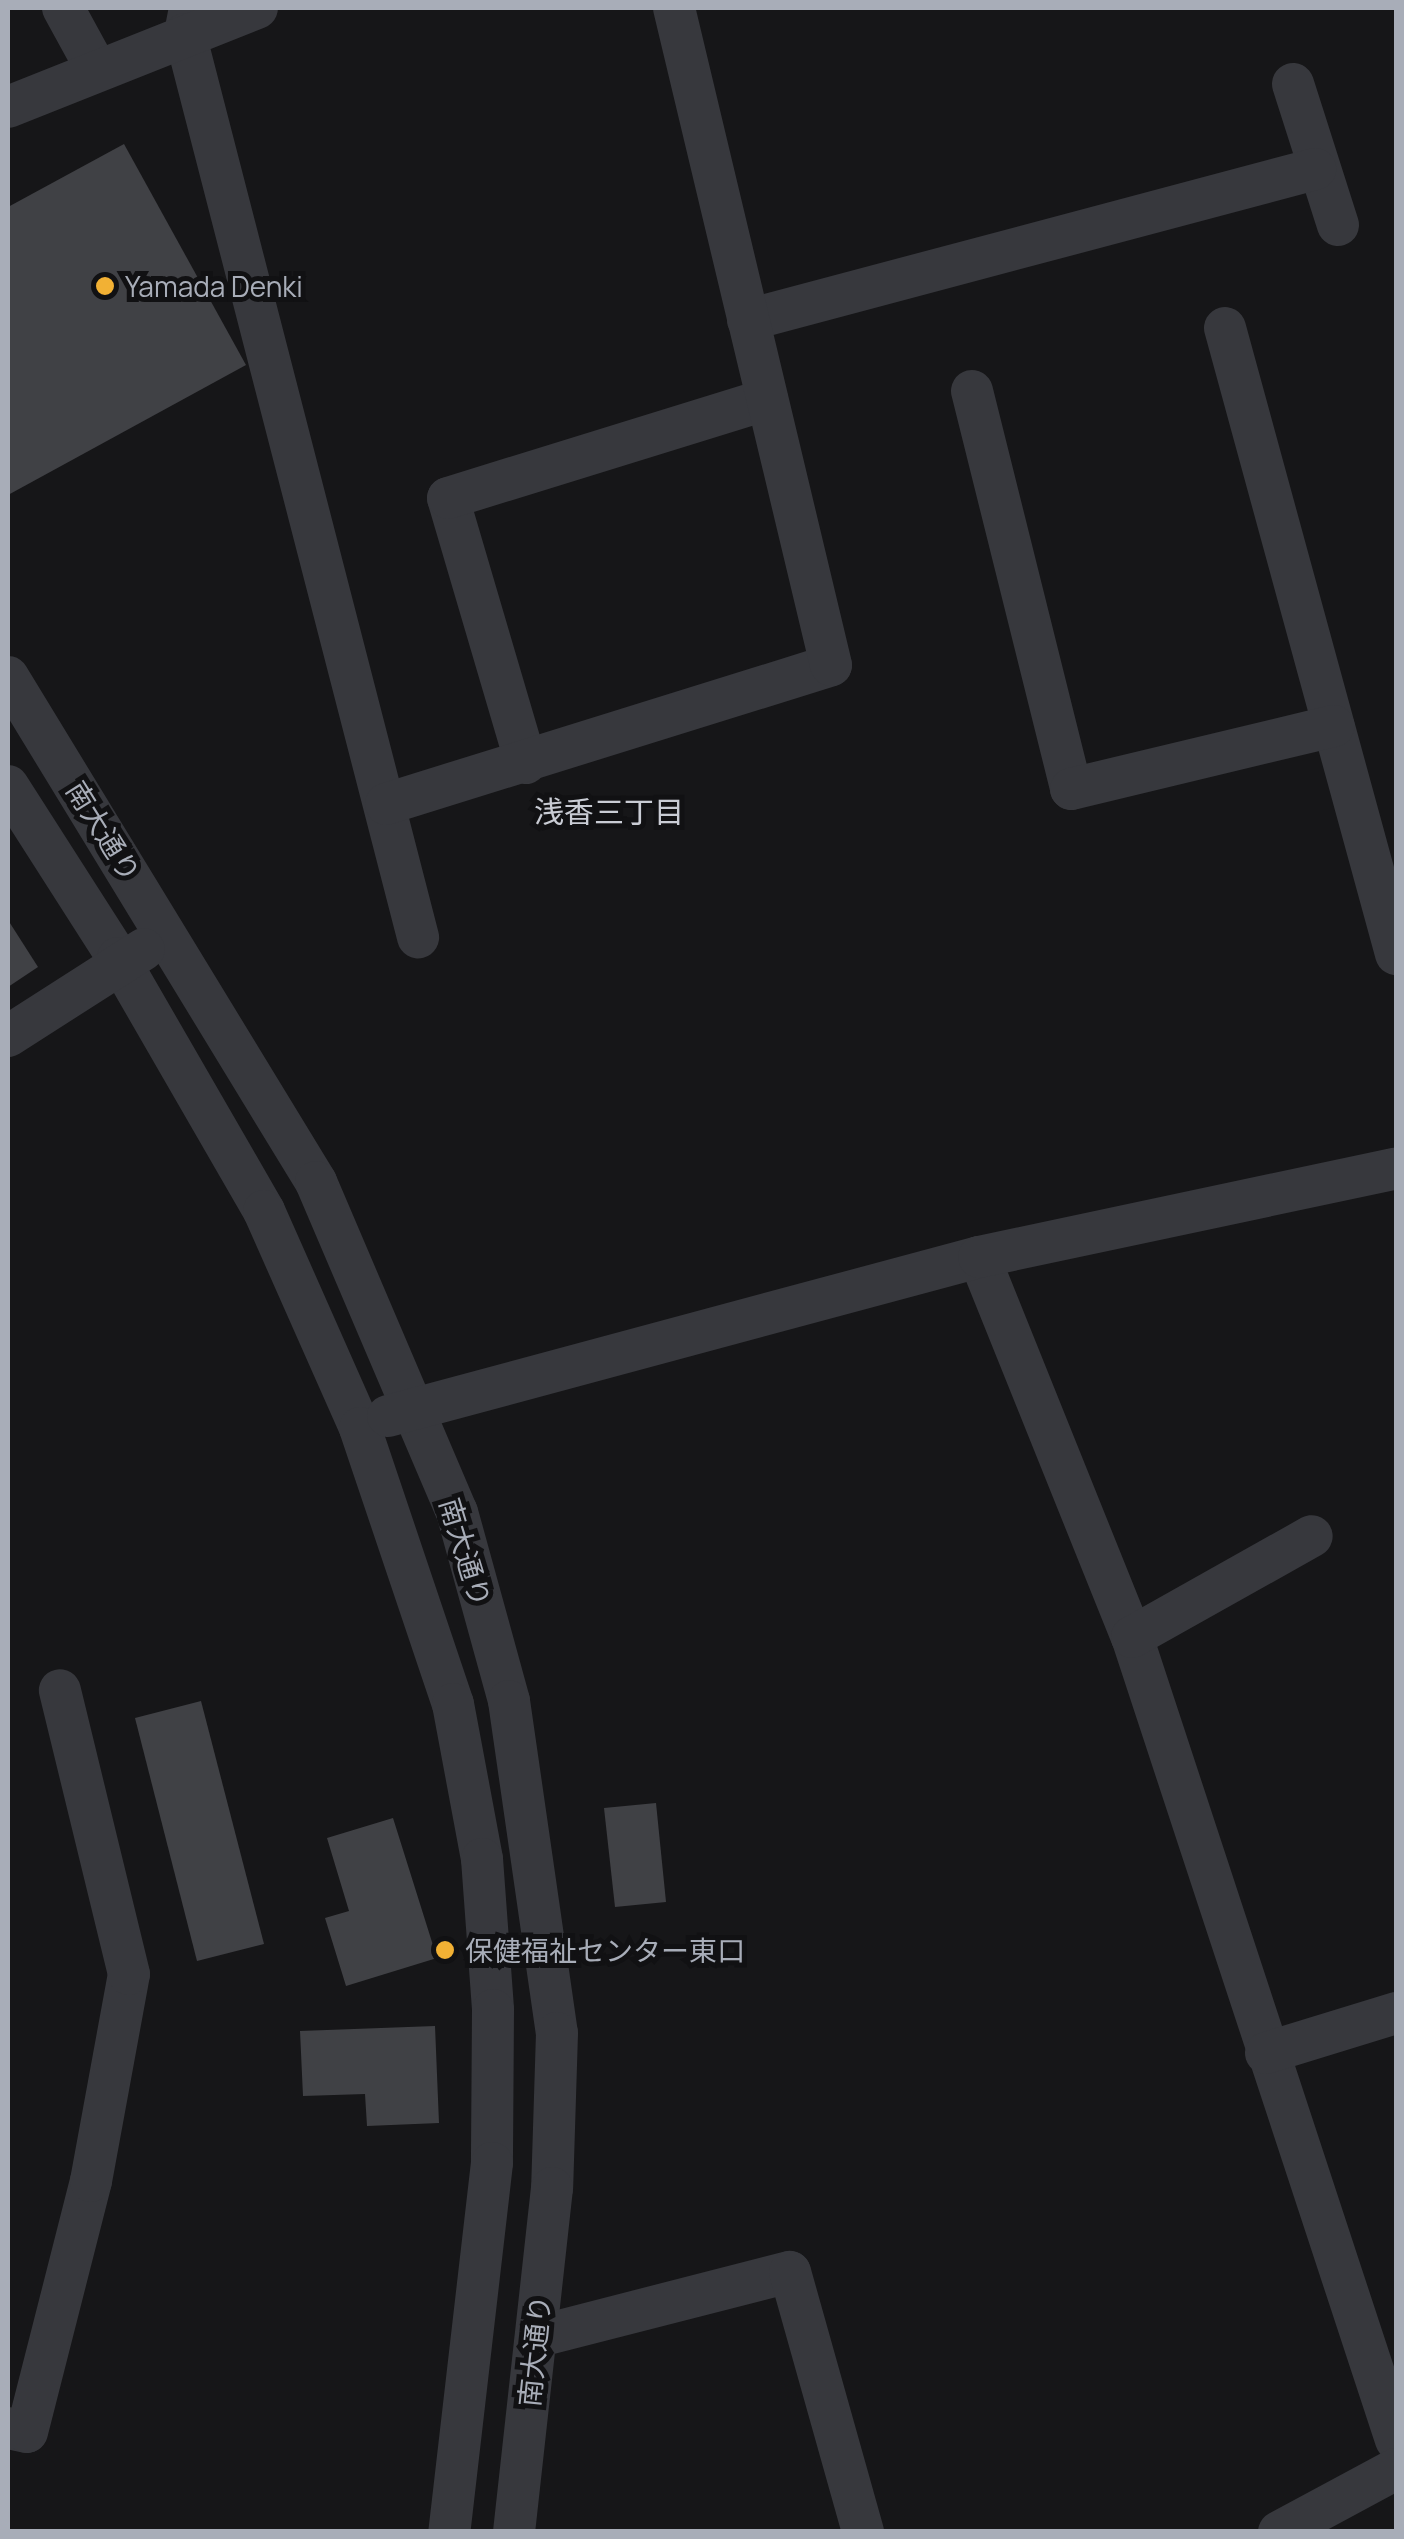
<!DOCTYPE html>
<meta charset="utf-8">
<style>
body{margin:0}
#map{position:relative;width:1404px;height:2539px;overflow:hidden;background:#161618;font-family:Manrope,"Noto Sans JP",sans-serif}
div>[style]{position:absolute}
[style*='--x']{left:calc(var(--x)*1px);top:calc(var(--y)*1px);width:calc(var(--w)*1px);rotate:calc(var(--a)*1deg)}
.building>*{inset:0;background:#404145}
.minor>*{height:42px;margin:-21px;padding:0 21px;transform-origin:21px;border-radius:21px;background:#37383d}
.dots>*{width:28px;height:28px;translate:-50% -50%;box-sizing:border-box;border:5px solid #111113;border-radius:50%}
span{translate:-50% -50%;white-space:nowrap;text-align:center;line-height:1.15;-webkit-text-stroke:10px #111113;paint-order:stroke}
.poi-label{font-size:28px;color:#a8adb8}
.left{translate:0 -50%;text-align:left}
.street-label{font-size:28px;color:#a8adb8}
.neighbourhood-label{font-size:30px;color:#c9ccd4}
.frame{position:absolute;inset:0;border:10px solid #a8adb8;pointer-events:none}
</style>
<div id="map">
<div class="building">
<div style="clip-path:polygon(124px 144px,246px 365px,8px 495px,8px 207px)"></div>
<div style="clip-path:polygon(8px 920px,38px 967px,8px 987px)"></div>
<div style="clip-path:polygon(201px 1701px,264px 1944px,197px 1961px,135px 1718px)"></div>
<div style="clip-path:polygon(656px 1803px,666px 1902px,615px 1907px,604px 1808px)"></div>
<div style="clip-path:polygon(393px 1818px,437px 1958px,346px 1986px,325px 1918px,349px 1911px,327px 1838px)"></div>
<div style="clip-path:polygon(435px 2026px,439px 2123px,367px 2126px,365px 2094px,303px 2096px,300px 2031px)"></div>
</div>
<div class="minor">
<div style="--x:63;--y:8;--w:71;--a:61.3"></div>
<div style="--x:190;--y:8;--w:26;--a:101"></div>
<div style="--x:185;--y:34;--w:933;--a:75.53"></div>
<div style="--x:1293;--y:84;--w:148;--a:72.3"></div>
<div style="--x:8;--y:107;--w:268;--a:-21.7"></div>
<div style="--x:748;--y:320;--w:587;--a:-14.91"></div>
<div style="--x:1225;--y:328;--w:649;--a:74.72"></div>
<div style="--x:972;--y:391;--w:410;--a:76"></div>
<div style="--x:1071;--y:789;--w:270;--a:-13.5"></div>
<div style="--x:8;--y:677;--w:592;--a:58.62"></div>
<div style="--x:316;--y:1182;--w:359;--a:66.9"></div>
<div style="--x:457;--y:1512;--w:196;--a:74.6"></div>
<div style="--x:509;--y:1701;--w:335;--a:81.8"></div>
<div style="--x:557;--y:2033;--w:155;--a:91.8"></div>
<div style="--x:552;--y:2188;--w:346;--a:96.3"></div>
<div style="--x:526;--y:763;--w:276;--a:-106.4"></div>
<div style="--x:448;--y:498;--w:334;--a:-17.2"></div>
<div style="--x:8;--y:786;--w:204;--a:57.4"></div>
<div style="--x:118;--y:958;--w:292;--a:60"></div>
<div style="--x:264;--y:1211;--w:237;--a:66.1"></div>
<div style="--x:360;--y:1428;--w:291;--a:71.4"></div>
<div style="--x:453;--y:1704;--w:158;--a:79.4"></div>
<div style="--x:482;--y:1859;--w:151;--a:85.8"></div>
<div style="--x:493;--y:2010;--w:153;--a:90.4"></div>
<div style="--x:492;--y:2163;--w:371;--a:96.6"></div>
<div style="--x:386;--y:804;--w:466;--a:-17.3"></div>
<div style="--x:831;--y:665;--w:675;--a:-103.44"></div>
<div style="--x:8;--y:1036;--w:161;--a:-32.6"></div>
<div style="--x:979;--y:1257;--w:410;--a:68.1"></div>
<div style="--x:1132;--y:1637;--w:845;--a:71.8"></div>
<div style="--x:388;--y:1416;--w:612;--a:-15.06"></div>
<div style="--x:979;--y:1257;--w:426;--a:-12"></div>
<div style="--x:1132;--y:1637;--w:206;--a:-29.3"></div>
<div style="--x:1266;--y:2053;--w:136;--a:-17.1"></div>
<div style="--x:536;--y:2337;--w:262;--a:-14.4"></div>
<div style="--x:790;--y:2272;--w:270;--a:74.3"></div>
<div style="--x:8;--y:2428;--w:19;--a:12"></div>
<div style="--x:27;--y:2432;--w:259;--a:-75.7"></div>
<div style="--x:91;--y:2181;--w:210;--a:-79.6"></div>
<div style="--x:129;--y:1974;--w:292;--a:-103.7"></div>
<div style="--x:1279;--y:2532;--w:133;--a:-28.3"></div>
</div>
<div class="dots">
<div style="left:105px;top:286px;background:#f2b134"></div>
<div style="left:445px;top:1950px;background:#f2b134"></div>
</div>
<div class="poi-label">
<span class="left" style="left:125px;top:286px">Yamada Denki</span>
<span class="left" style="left:465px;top:1950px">保健福祉センター東口</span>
</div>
<div class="street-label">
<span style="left:104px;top:831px;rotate:58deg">南大通り</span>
<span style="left:466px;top:1552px;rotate:73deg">南大通り</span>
<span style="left:534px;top:2351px;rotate:-84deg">南大通り</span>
</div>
<div class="neighbourhood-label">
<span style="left:609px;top:812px">浅香三丁目</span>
</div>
<div class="frame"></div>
</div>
